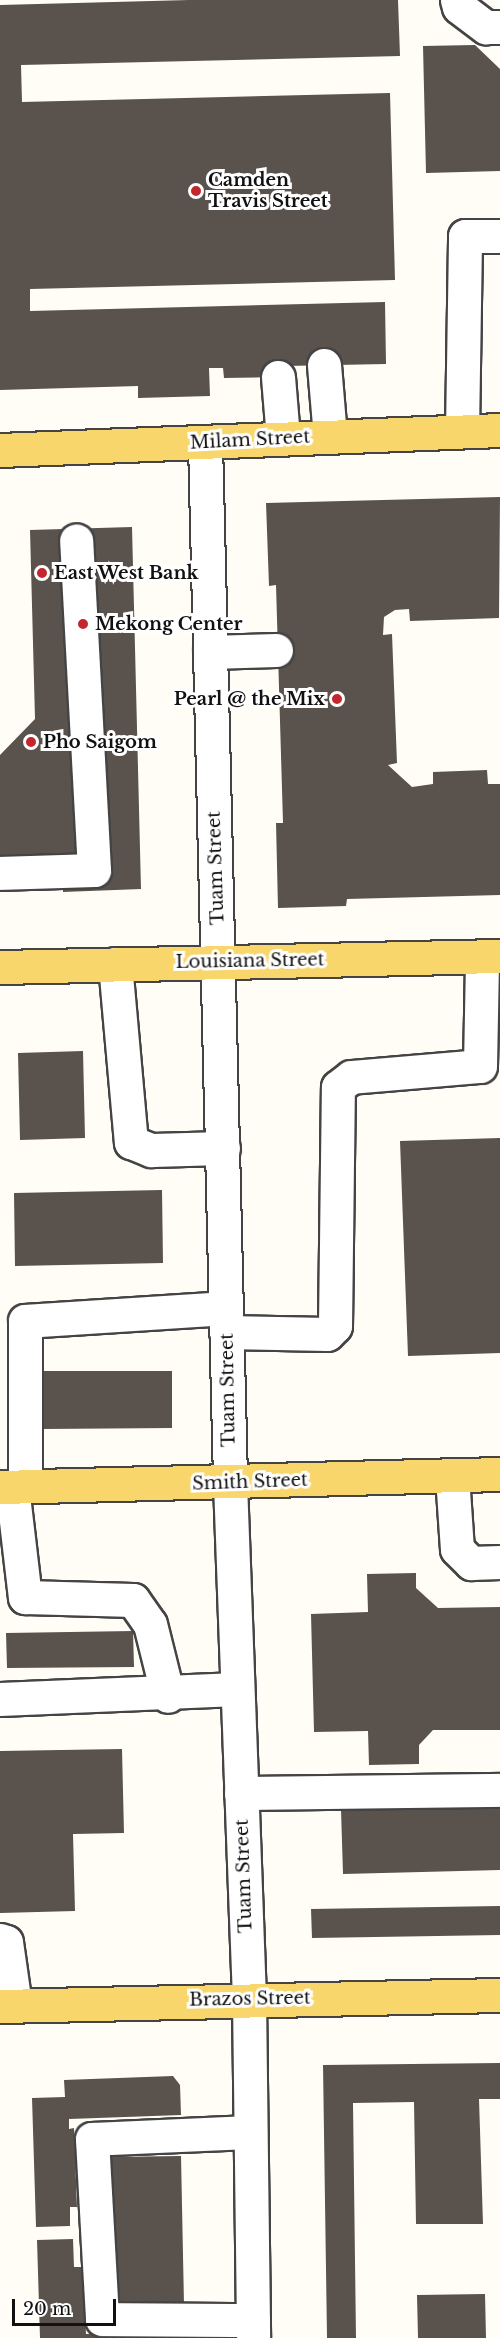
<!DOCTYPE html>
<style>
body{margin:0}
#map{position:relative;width:500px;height:2338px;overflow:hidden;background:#fffdf5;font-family:"Libre Baskerville",serif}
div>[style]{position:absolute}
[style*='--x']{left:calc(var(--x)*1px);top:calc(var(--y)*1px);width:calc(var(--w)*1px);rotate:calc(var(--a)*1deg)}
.building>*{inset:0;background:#5a524d}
.roads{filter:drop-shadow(2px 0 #444) drop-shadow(-2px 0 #444) drop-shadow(0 2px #444) drop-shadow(0 -2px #444)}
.minor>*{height:33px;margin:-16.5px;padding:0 16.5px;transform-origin:16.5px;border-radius:16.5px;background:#fff}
.major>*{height:33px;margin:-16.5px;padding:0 16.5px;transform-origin:16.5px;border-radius:16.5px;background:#f9d66b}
.dots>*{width:16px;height:16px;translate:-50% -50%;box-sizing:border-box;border:3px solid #fff;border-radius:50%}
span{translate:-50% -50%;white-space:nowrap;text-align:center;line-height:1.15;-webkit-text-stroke:6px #fff;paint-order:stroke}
.poi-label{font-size:18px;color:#111;font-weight:700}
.left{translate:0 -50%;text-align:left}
.right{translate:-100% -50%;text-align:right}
.street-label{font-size:18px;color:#111}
.scale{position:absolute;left:12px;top:2299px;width:104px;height:27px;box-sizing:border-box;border:3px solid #111;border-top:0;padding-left:8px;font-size:18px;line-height:21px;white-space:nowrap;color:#111;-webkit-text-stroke:4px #fff;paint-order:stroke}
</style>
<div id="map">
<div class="building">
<div style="clip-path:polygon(189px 0,398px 0,400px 56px,21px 65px,22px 102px,390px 93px,395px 280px,30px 289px,30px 311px,385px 302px,386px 364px,285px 366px,278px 377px,224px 378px,223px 368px,209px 368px,210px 396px,138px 398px,138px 386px,0 390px,0 5px)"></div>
<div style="clip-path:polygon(475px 45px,500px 69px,500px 171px,426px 173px,423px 46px)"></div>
<div style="clip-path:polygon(500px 497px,499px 618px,410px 621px,409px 609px,395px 610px,384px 617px,383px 635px,392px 634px,397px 763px,388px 765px,412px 787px,433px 784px,433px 772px,487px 770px,488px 784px,500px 784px,500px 895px,347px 899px,346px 906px,278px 908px,276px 823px,283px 823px,276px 585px,269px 586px,266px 503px)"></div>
<div style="clip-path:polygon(132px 527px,141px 889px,63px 892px,62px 854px,0 855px,0 755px,35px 719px,30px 530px)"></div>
<div style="clip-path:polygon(83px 1051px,85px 1138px,20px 1140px,18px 1053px)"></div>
<div style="clip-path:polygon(500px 1138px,500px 1353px,408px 1356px,400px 1141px)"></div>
<div style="clip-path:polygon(162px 1190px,163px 1263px,15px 1266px,14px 1193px)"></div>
<div style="clip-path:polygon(43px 1371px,172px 1371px,172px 1428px,43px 1429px)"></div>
<div style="clip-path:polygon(416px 1573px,416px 1588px,438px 1608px,500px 1607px,500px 1730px,433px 1730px,419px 1745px,419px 1764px,369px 1765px,368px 1731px,314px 1732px,311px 1614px,368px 1612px,367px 1574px)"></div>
<div style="clip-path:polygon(133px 1631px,134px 1667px,7px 1668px,6px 1633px)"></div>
<div style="clip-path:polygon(122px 1749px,124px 1833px,73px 1834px,75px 1911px,0 1913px,0 1751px)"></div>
<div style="clip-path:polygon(500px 1806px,500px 1870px,343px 1874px,341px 1810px)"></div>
<div style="clip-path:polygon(500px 1906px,500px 1935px,312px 1938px,311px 1909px)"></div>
<div style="clip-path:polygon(500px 2063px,500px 2099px,479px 2099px,483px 2224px,416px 2224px,414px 2102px,353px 2103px,356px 2338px,327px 2338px,323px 2065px)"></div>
<div style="clip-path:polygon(173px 2076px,180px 2085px,181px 2115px,69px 2119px,69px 2129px,74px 2128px,77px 2207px,70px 2207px,70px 2226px,36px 2227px,32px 2098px,65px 2097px,64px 2080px)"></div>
<div style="clip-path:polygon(181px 2156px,184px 2305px,111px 2306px,107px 2157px)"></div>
<div style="clip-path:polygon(73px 2239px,74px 2267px,83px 2267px,86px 2334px,165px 2331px,166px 2338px,40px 2338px,37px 2240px)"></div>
<div style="clip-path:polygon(485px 2294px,486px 2338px,418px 2338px,417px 2295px)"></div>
</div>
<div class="roads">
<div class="minor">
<div style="--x:457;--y:0;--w:7;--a:74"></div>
<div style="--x:459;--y:7;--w:34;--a:37"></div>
<div style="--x:486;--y:27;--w:14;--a:0"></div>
<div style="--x:324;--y:365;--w:71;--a:85.2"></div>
<div style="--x:278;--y:377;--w:61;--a:85.3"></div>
<div style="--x:462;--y:431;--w:195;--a:-89.1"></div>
<div style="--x:465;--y:236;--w:35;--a:0"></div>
<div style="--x:205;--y:442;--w:1041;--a:88.62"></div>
<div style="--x:230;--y:1483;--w:515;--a:87.89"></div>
<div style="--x:249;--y:1998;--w:340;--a:89.3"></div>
<div style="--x:210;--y:652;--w:66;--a:-1.7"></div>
<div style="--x:0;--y:873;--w:94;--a:-1.8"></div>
<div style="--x:94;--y:870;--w:330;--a:-93.1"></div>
<div style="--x:115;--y:964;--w:179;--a:84.9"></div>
<div style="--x:131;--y:1142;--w:22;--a:22"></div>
<div style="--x:151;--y:1150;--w:72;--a:-1.6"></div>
<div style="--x:226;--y:1332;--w:101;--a:1.1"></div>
<div style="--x:327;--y:1334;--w:11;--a:-45"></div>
<div style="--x:335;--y:1326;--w:239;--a:-89.3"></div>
<div style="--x:338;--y:1087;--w:16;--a:-38"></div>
<div style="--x:351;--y:1077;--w:129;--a:-4.9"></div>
<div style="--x:480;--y:1066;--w:109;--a:-88.9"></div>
<div style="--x:452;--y:1476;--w:73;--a:86.1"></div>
<div style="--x:457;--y:1549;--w:20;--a:45"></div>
<div style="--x:471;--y:1563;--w:29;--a:-2"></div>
<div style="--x:12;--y:1487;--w:111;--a:83.3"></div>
<div style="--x:25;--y:1597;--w:108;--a:1.6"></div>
<div style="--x:133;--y:1600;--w:29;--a:55"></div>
<div style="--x:150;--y:1624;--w:74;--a:76"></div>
<div style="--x:25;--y:1487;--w:166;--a:-90"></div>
<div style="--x:25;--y:1321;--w:201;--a:-3.7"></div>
<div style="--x:0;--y:1699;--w:237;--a:-2.4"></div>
<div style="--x:241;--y:1793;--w:259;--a:-0.7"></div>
<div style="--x:0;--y:1940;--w:6;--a:18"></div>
<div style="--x:6;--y:1942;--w:64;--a:81.9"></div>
<div style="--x:250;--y:2132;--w:158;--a:177.5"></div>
<div style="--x:92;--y:2139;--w:180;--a:86.8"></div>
<div style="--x:102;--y:2319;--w:151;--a:0.4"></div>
</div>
<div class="major">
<div style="--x:0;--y:450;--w:500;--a:-2.29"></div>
<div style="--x:0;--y:967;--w:500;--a:-1.26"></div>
<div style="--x:0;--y:1487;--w:500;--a:-1.49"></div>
<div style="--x:0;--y:2006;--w:500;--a:-1.26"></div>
</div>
</div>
<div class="dots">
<div style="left:196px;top:191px;background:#c4262e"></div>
<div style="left:42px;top:573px;background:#c4262e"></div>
<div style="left:83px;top:624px;background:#c4262e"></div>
<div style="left:337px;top:699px;background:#c4262e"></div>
<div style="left:31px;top:742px;background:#c4262e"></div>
</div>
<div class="poi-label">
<span class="left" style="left:208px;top:191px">Camden<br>Travis Street</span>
<span class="left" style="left:54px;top:573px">East West Bank</span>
<span class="left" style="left:95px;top:624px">Mekong Center</span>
<span class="right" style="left:325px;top:699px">Pearl @ the Mix</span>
<span class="left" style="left:43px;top:742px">Pho Saigom</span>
</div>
<div class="street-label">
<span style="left:250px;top:440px;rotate:-3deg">Milam Street</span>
<span style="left:216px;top:868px;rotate:-92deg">Tuam Street</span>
<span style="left:250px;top:961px;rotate:-1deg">Louisiana Street</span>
<span style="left:228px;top:1390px;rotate:-91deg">Tuam Street</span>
<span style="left:250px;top:1482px;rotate:-2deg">Smith Street</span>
<span style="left:244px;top:1876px;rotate:-92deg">Tuam Street</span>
<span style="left:250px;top:1999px;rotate:-1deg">Brazos Street</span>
</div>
<div class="scale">20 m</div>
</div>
